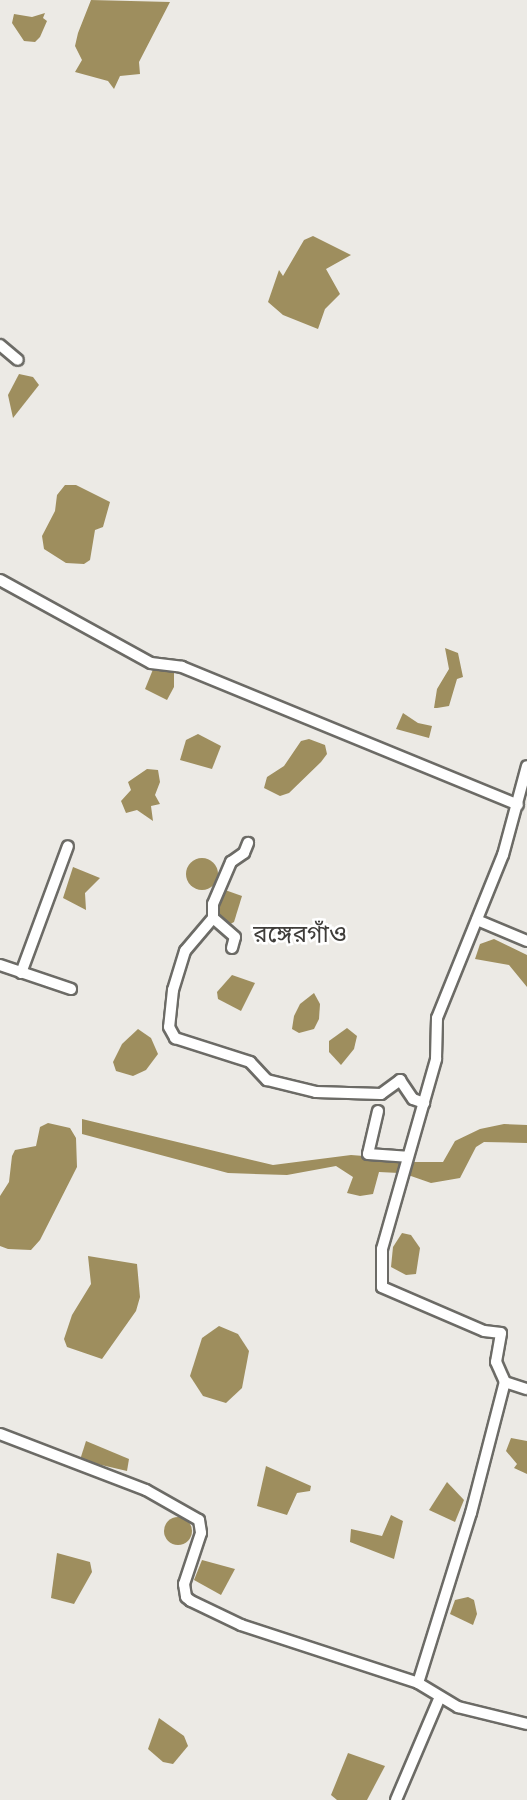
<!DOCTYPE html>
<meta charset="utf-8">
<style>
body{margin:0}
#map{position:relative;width:527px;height:1800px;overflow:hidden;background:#eceae5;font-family:"IBM Plex Sans","Noto Sans Bengali",sans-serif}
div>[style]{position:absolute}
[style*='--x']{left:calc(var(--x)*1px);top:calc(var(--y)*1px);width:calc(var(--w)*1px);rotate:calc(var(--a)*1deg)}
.water>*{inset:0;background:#9e8e5e}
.round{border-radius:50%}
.roads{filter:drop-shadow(2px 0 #6c6b66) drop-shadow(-2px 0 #6c6b66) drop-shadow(0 2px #6c6b66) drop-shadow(0 -2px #6c6b66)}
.minor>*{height:10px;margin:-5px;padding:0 5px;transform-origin:5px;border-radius:5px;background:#fff}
span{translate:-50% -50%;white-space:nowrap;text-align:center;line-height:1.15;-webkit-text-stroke:5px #fff;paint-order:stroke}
.quarter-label{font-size:24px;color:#3f3d3a}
</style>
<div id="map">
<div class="water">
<div style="clip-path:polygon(91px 0,170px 2px,139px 62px,140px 74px,120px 76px,114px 89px,108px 81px,75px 72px,82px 60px,75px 46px,78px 33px)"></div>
<div style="clip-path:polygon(45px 13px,43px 18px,47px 21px,40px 37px,35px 42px,24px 41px,12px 23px,14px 14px,32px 17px)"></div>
<div style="clip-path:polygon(313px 236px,351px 255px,326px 269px,340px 294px,325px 309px,318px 329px,283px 315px,268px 302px,279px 270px,283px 276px,304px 240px)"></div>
<div style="clip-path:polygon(19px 374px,33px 377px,39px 385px,13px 418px,8px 395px)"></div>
<div style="clip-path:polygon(65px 485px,76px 485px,110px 502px,103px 527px,95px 530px,90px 560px,84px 564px,66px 563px,44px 549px,42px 536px,55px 511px,57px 495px)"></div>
<div style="clip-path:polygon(445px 648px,458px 653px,463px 677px,457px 679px,449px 706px,437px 708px,434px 708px,437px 689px,449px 669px)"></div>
<div style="clip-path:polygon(156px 662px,174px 672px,174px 687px,167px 700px,145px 689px)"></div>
<div style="clip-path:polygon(403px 713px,418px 723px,432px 726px,429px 738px,396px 729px)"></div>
<div style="clip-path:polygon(198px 734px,221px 746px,212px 769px,180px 760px,186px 740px)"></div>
<div style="clip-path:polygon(309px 739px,325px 745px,327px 754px,321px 762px,289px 793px,280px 796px,264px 788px,267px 777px,284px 766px,301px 741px)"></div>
<div style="clip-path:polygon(147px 769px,158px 770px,160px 782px,155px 795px,160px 804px,151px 806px,153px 821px,137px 810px,126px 813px,121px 801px,131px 790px,128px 782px)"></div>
<div class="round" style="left:186px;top:858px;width:32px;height:32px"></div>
<div style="clip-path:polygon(73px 867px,100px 878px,85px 893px,86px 910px,63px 898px)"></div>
<div style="clip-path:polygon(225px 890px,242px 896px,234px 922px,225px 927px,213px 918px,216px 897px)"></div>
<div style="clip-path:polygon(494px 939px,527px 955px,527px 987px,509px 965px,475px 959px,480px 944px)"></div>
<div style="clip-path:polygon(232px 975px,255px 983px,241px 1011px,218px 999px,217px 992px)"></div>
<div style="clip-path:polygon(314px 993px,320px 1004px,319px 1019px,314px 1029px,299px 1033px,292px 1029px,294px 1016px,300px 1004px)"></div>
<div style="clip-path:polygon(347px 1028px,357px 1036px,354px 1049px,341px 1065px,329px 1052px,329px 1041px)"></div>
<div style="clip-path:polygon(138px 1029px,151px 1038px,158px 1054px,146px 1070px,133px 1076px,116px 1071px,113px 1062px,122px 1044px)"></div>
<div style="clip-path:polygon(82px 1119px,273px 1165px,351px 1155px,402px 1159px,399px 1173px,379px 1172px,373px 1194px,360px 1196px,347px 1193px,353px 1177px,336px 1166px,287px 1175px,228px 1173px,82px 1134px)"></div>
<div style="clip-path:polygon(48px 1123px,70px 1128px,76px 1138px,77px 1167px,40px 1240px,31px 1250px,8px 1249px,0 1246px,0 1196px,9px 1182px,12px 1156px,15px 1150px,36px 1146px,40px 1127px)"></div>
<div style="clip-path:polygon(504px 1124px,527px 1125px,527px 1143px,484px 1142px,476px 1147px,460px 1178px,431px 1183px,408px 1175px,412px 1162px,443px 1162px,455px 1141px,480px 1129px)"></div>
<div style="clip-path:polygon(402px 1233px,411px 1235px,420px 1248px,416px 1274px,406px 1275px,391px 1267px,393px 1247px)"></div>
<div style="clip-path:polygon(88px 1256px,137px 1264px,140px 1297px,136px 1311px,102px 1359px,67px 1347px,64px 1339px,72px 1315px,91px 1284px)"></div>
<div style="clip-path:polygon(219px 1326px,238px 1334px,249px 1351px,242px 1388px,226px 1403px,203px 1396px,190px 1376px,202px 1338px)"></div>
<div style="clip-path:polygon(511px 1438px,527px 1441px,527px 1474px,514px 1468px,517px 1464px,506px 1451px)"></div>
<div style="clip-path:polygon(86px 1441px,129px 1459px,127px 1471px,80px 1460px)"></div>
<div style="clip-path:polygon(266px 1466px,311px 1486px,310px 1491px,297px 1493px,287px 1515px,257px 1506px)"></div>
<div style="clip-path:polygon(447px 1482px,464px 1500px,455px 1522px,429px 1510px)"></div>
<div style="clip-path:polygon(391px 1515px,403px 1521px,394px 1559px,350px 1542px,351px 1529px,382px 1536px)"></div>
<div class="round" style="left:164px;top:1517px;width:28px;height:28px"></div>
<div style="clip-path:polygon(57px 1553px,90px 1562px,92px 1572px,74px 1604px,51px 1598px)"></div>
<div style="clip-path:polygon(202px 1560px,235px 1569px,221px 1595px,194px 1580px)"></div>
<div style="clip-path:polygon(468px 1597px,474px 1600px,477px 1614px,473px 1625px,450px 1614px,455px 1600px)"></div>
<div style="clip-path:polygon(159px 1718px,184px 1736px,188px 1746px,173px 1764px,163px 1762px,148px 1749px)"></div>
<div style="clip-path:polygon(348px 1753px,385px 1766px,367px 1800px,337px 1800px,331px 1795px)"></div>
</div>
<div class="roads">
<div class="minor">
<div style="--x:0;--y:345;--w:23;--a:40"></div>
<div style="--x:0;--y:580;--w:172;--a:28.8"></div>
<div style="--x:151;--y:663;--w:31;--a:7"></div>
<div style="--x:182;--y:667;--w:363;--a:22.3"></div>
<div style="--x:213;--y:918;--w:43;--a:130.3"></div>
<div style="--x:185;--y:951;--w:41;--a:107.1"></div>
<div style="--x:173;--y:990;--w:37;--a:96"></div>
<div style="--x:169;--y:1027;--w:13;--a:61"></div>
<div style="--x:175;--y:1038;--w:79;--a:17.7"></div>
<div style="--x:250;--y:1062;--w:25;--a:47"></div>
<div style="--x:267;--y:1080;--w:50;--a:13.8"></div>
<div style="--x:316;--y:1092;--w:65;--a:1.8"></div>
<div style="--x:381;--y:1094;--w:24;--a:-36"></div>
<div style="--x:400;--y:1080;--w:23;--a:56"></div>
<div style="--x:413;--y:1099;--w:12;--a:20"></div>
<div style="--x:477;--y:920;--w:54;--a:22.8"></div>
<div style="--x:232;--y:948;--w:11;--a:-75"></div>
<div style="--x:235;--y:937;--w:29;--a:-139"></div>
<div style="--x:213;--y:918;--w:14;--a:-90"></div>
<div style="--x:213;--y:904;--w:46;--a:-66.8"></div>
<div style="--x:231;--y:862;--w:16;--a:-35"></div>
<div style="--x:244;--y:853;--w:11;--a:-68"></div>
<div style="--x:0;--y:965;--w:75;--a:18.7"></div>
<div style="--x:21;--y:973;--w:135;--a:-69.7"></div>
<div style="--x:378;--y:1111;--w:44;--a:103.1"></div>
<div style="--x:368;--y:1154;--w:39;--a:4"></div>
<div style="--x:505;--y:1382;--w:23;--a:18"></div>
<div style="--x:0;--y:1434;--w:156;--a:21"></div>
<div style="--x:146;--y:1490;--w:61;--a:29.5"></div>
<div style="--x:199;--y:1520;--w:13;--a:81"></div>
<div style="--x:201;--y:1533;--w:54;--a:108.4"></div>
<div style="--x:184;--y:1584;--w:13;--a:81"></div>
<div style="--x:186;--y:1597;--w:6;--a:39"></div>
<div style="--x:191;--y:1601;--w:55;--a:25.6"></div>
<div style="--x:241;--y:1625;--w:186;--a:18.1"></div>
<div style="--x:418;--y:1683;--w:47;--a:31"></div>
<div style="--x:458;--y:1707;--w:71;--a:13.8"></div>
<div style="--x:418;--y:1683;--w:178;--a:-72.7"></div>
<div style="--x:471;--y:1513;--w:135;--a:-75.5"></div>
<div style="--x:505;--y:1382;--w:22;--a:-114"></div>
<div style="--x:496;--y:1362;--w:29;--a:-80"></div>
<div style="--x:501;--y:1333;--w:17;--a:-173"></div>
<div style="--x:484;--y:1331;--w:111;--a:-156.7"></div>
<div style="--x:382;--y:1287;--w:38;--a:-90"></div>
<div style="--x:382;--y:1249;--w:198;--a:-74.1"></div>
<div style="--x:436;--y:1059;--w:41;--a:-88.6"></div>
<div style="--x:437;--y:1018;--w:176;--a:-68"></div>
<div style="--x:503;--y:855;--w:92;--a:-74.9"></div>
<div style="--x:396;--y:1800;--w:110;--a:-66.9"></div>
</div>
</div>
<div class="quarter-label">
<span style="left:300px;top:934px">রঙ্গেরগাঁও</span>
</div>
</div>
